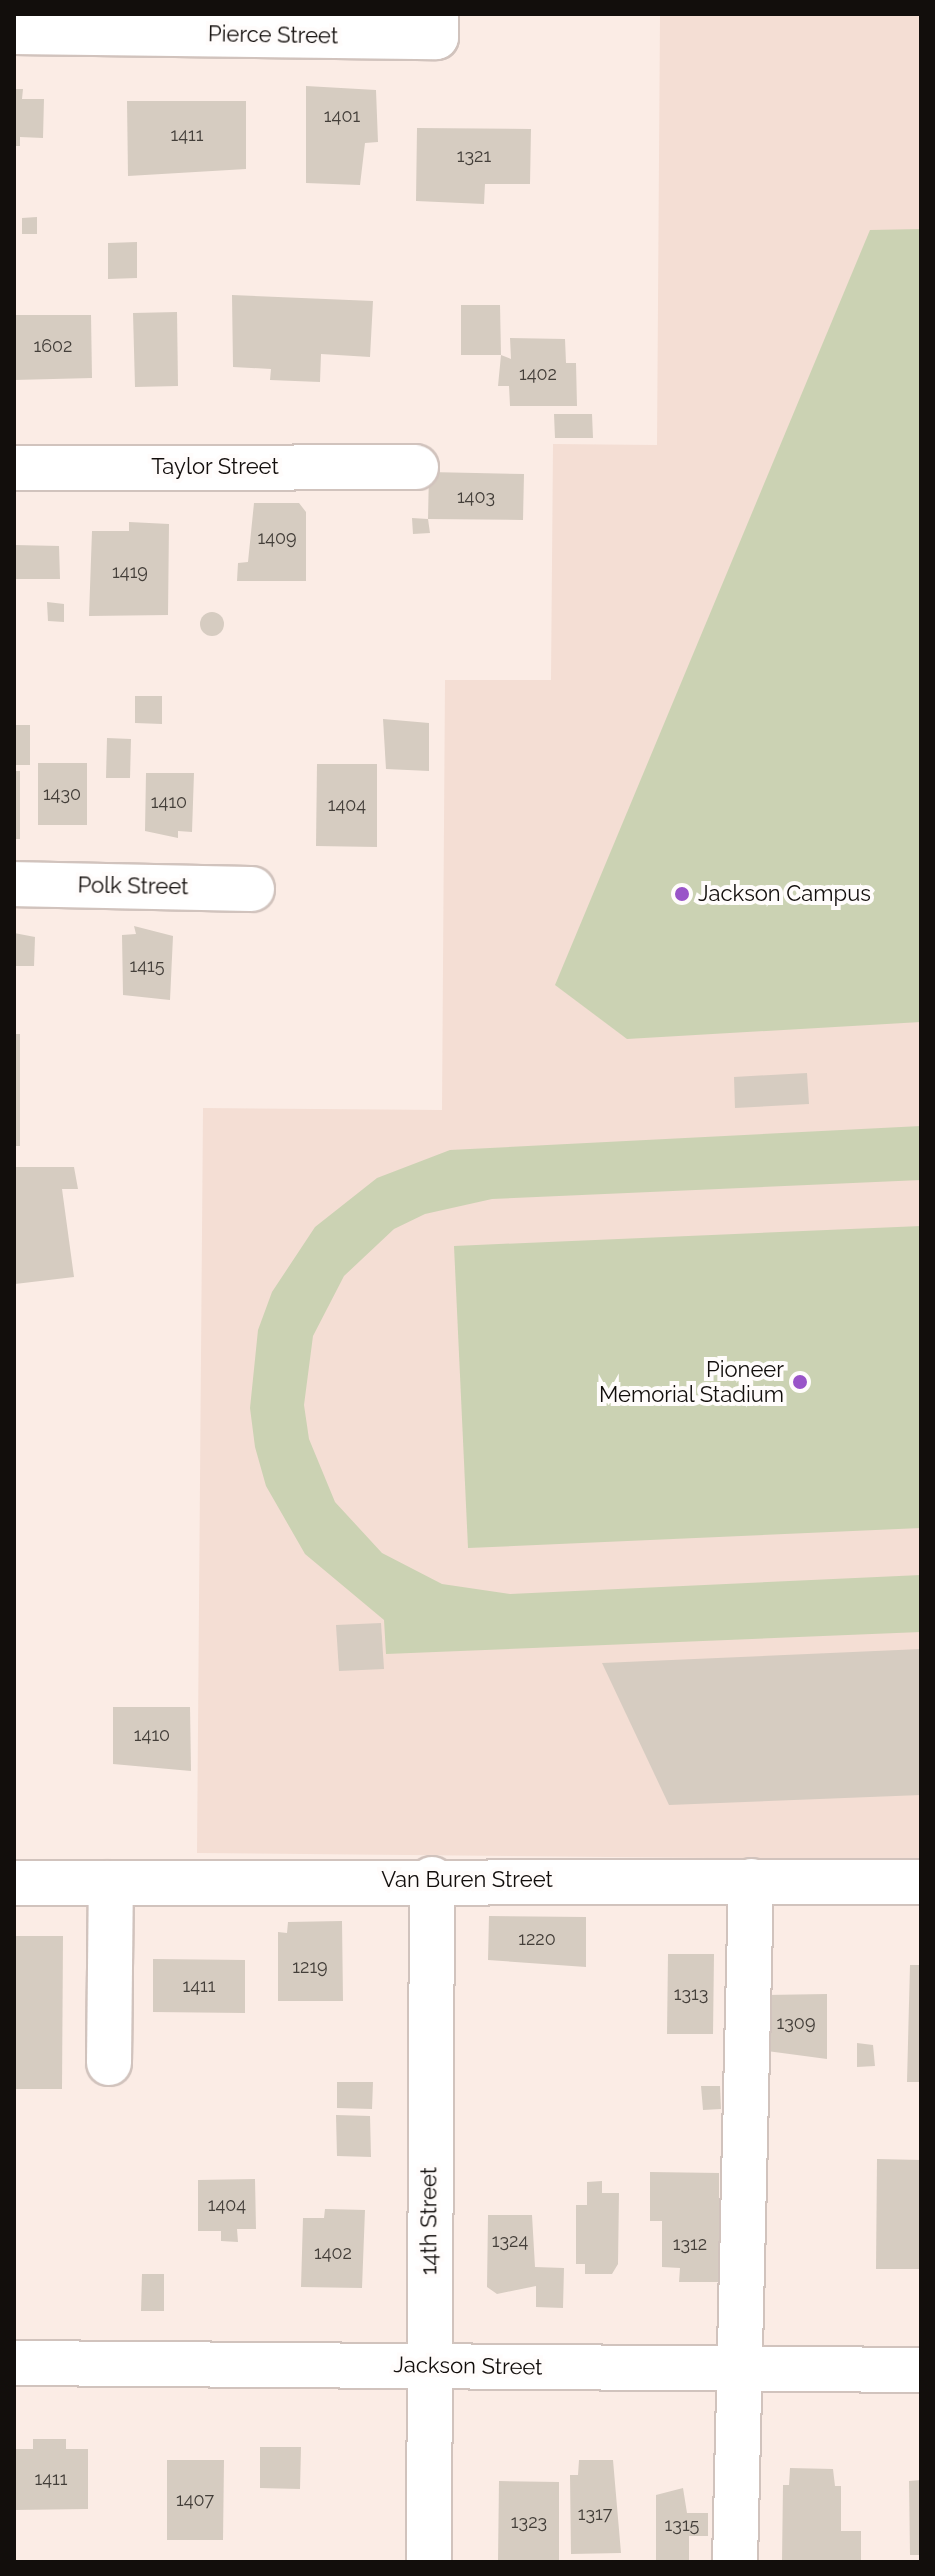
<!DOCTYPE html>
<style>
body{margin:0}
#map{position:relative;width:935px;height:2576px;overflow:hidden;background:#fbece5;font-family:Raleway,sans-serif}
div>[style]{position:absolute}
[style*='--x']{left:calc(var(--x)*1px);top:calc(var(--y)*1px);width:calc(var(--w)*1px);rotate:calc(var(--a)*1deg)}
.built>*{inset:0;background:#f4ded4}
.green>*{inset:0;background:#cbd2b3}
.building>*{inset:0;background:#d6ccc1}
.round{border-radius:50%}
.roads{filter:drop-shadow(2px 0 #d1c3bd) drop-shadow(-2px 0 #d1c3bd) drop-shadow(0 2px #d1c3bd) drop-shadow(0 -2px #d1c3bd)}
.minor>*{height:44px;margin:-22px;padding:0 22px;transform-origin:22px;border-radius:22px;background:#fff}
.dots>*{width:22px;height:22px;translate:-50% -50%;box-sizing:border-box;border:4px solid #fffcfb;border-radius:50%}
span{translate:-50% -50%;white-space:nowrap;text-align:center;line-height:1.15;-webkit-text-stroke:8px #fffcfb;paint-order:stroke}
.number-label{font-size:18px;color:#433e39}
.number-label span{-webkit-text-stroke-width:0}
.street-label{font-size:22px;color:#120e0c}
.poi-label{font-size:22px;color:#120e0c}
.left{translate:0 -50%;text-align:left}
.right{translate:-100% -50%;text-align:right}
.frame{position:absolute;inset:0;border:16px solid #120e0c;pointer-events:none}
</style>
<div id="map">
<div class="built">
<div style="clip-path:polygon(660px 14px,921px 14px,921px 1860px,197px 1853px,203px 1108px,442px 1110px,445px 680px,551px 680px,553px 444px,657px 445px)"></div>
</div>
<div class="green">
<div style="clip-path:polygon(921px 229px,921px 1022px,627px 1039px,555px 985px,870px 230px)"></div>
<div style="clip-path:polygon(921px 1126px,921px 1180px,492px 1199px,425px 1214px,394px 1229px,344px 1276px,313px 1336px,304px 1405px,309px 1439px,335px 1502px,382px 1553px,442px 1584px,510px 1594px,921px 1575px,921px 1632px,386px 1654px,384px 1620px,305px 1554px,266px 1486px,255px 1447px,250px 1408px,258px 1330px,272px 1292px,315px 1227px,377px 1178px,450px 1150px)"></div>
<div style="clip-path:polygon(921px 1226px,921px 1528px,468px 1548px,454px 1246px)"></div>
</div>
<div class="building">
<div style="clip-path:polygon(306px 86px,376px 90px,378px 142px,365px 143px,360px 185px,306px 183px)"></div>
<div style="clip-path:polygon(14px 89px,23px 89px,22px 99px,44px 99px,43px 138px,20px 137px,20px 146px,14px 146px)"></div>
<div style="clip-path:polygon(127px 101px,246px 101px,246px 169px,128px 176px)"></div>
<div style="clip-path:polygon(417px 128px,531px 129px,530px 184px,485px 184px,484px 204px,416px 201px)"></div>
<div style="clip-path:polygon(37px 217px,37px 234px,22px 234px,22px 218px)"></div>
<div style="clip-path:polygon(137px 242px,137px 278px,108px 279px,108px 243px)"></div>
<div style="clip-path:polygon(232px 295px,373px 301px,370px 357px,321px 354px,320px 382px,270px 380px,271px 369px,233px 367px)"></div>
<div style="clip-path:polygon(461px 305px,500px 305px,501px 355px,461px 355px)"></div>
<div style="clip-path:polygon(177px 312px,178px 386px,135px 387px,133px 313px)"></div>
<div style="clip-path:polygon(14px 315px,91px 315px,92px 378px,14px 380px)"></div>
<div style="clip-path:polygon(510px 338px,565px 339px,566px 363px,576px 363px,577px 406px,510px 406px,509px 386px,498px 386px,501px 355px,511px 359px)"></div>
<div style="clip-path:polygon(554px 414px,592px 414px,593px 438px,555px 438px)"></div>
<div style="clip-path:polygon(429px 472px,524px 474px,523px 520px,428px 519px)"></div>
<div style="clip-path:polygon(254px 503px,299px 503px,306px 512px,306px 581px,237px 581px,238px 563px,248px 562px)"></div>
<div style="clip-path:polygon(412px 518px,428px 519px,430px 533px,413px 534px)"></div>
<div style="clip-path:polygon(129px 522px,169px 524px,168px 615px,89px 616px,92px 531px,129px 531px)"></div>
<div style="clip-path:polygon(14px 545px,59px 546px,60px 579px,14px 579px)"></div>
<div style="clip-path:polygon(47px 602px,64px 604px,64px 622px,48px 621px)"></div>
<div class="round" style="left:200px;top:612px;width:24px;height:24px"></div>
<div style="clip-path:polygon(135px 696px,162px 696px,162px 724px,135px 723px)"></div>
<div style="clip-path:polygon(383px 719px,429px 723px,429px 771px,386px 769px)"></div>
<div style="clip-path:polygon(14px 725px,30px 725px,30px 765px,14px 765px)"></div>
<div style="clip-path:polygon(107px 738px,131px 739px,130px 778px,106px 778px)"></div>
<div style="clip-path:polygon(38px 763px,87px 763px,87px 825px,38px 825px)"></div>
<div style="clip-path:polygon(317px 764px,377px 764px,377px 847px,316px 846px)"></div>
<div style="clip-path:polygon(14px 771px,20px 771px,20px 839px,14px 839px)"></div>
<div style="clip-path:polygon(146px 773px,194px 773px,192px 832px,178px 831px,178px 838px,145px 831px)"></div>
<div style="clip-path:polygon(134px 926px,173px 936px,170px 1000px,123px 995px,122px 935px,136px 934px)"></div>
<div style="clip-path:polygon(14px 933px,35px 937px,34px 966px,14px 966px)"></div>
<div style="clip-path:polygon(14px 1034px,20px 1034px,20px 1146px,14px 1146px)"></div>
<div style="clip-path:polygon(807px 1073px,809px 1104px,735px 1108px,734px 1077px)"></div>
<div style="clip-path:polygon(14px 1167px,74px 1167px,78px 1189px,62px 1189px,74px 1277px,15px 1284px)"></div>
<div style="clip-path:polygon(381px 1623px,384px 1669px,339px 1671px,336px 1625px)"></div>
<div style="clip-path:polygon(921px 1649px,921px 1795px,669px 1805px,602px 1663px)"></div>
<div style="clip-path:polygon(113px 1707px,190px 1707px,191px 1771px,113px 1764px)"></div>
<div style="clip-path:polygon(489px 1916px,586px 1917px,586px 1967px,488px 1960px)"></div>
<div style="clip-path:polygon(342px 1921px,343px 2001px,278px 2001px,278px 1932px,287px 1933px,288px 1922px)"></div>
<div style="clip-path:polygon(14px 1936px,63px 1936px,62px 2089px,14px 2089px)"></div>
<div style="clip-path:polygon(668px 1954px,714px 1954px,713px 2034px,667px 2034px)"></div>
<div style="clip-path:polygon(153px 1959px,245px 1960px,245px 2013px,153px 2012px)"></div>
<div style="clip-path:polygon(910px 1965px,921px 1965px,921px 2082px,907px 2082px)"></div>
<div style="clip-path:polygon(827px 1994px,827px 2059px,767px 2051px,766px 1995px)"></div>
<div style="clip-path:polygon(857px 2043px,873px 2045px,875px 2066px,857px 2067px)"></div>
<div style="clip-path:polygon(337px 2082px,373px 2082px,372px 2109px,337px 2108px)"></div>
<div style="clip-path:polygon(701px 2086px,720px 2086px,721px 2109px,703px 2110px)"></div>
<div style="clip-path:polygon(336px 2115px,370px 2116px,371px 2157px,337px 2156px)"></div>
<div style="clip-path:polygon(877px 2159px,921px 2160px,921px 2269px,876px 2269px)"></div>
<div style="clip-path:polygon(650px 2172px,719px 2173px,719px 2282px,679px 2282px,680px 2268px,662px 2267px,662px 2221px,650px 2221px)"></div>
<div style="clip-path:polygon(255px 2179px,256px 2229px,237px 2229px,238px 2242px,221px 2241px,221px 2231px,198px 2231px,198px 2180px)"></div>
<div style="clip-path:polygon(602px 2181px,602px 2193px,619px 2193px,618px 2264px,612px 2274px,585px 2274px,585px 2264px,576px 2264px,576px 2205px,587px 2205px,587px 2182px)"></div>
<div style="clip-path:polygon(325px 2209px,365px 2210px,362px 2288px,301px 2287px,303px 2218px,324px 2218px)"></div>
<div style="clip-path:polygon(488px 2215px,532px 2215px,535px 2267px,564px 2268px,563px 2308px,536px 2307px,536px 2286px,497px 2294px,487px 2287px)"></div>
<div style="clip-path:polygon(142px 2274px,164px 2274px,164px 2311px,141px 2311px)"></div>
<div style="clip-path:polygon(33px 2439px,66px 2439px,66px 2449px,88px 2449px,88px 2509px,14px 2510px,14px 2449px,33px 2449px)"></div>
<div style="clip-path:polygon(260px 2447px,301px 2447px,300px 2489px,260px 2488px)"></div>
<div style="clip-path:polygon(167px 2460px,224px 2460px,223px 2540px,167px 2540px)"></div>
<div style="clip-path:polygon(579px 2460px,613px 2460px,621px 2553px,571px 2554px,570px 2475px,578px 2475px)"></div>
<div style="clip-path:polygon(790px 2468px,833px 2469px,835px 2486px,841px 2486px,841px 2531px,861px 2531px,861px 2562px,782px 2562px,783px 2485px,789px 2485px)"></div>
<div style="clip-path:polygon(921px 2480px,921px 2555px,910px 2555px,909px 2481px)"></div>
<div style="clip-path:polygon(499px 2481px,559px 2482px,559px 2562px,498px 2562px)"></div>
<div style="clip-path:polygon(683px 2488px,687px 2513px,708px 2513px,708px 2536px,689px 2536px,689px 2562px,656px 2562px,656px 2495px)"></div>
</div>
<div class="roads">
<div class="minor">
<div style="--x:14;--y:32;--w:422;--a:0.7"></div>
<div style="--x:436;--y:37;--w:23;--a:-90"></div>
<div style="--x:14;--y:468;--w:402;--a:-0.1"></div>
<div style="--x:14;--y:884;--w:238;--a:1.2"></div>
<div style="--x:14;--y:1883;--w:907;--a:-0.06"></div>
<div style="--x:109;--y:2063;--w:180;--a:-89.4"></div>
<div style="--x:14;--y:2363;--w:907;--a:0.44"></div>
<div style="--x:429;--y:2562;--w:683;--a:-89.75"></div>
<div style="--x:735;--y:2562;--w:681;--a:-88.65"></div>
</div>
</div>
<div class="dots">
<div style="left:682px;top:894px;background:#9954c8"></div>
<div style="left:800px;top:1382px;background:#9954c8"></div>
</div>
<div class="number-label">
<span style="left:342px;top:116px">1401</span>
<span style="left:187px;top:135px">1411</span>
<span style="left:474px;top:156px">1321</span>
<span style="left:53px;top:346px">1602</span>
<span style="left:538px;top:374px">1402</span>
<span style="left:476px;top:497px">1403</span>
<span style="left:277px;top:538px">1409</span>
<span style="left:130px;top:572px">1419</span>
<span style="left:62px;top:794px">1430</span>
<span style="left:169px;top:802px">1410</span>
<span style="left:347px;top:805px">1404</span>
<span style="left:147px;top:966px">1415</span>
<span style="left:152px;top:1735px">1410</span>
<span style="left:537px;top:1939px">1220</span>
<span style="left:310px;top:1967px">1219</span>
<span style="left:199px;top:1986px">1411</span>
<span style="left:691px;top:1994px">1313</span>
<span style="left:796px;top:2023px">1309</span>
<span style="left:227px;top:2205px">1404</span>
<span style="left:510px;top:2241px">1324</span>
<span style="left:690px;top:2244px">1312</span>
<span style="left:333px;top:2253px">1402</span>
<span style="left:51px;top:2479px">1411</span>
<span style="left:195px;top:2500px">1407</span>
<span style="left:595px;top:2514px">1317</span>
<span style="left:529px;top:2522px">1323</span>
<span style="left:682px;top:2525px">1315</span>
</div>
<div class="street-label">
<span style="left:273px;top:35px;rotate:1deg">Pierce Street</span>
<span style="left:215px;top:467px">Taylor Street</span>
<span style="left:133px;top:886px;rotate:1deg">Polk Street</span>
<span style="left:467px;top:1880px">Van Buren Street</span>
<span style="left:429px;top:2221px;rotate:-90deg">14th Street</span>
<span style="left:468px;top:2366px;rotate:1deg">Jackson Street</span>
</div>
<div class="poi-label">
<span class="left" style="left:698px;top:894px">Jackson Campus</span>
<span class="right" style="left:784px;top:1382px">Pioneer<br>Memorial Stadium</span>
</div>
<div class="frame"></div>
</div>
